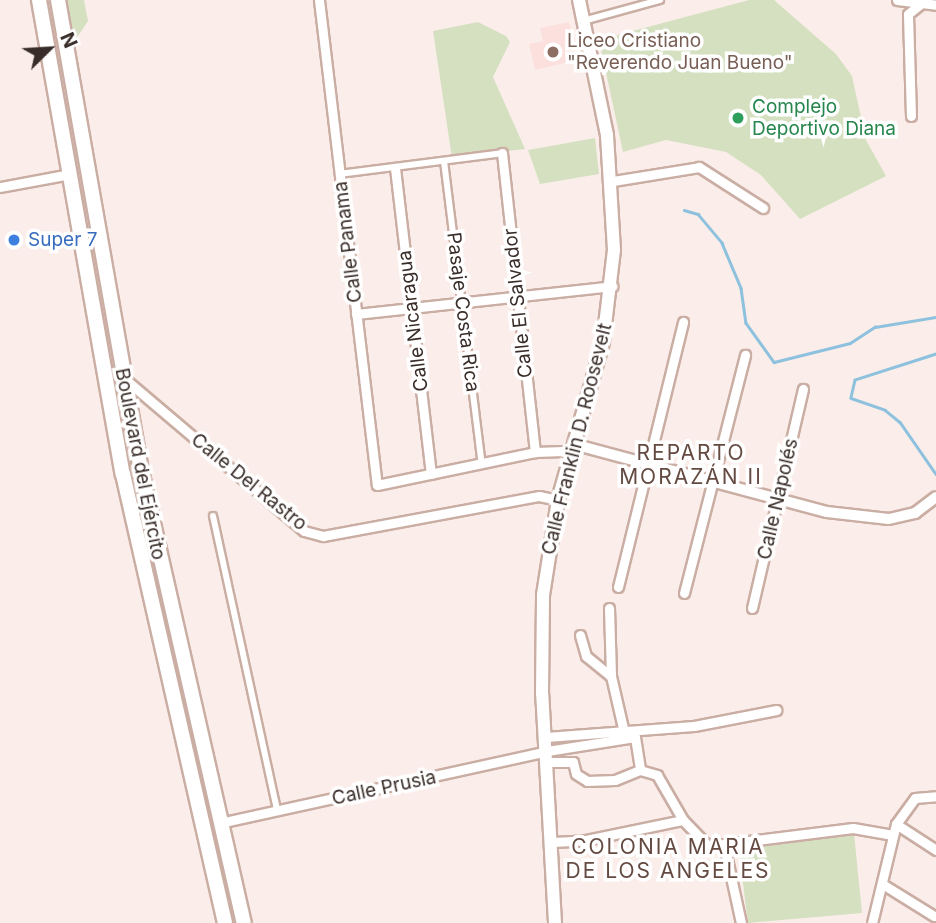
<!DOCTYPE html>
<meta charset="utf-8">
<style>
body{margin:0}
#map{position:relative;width:936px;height:923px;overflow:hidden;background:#fbeeea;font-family:Inter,sans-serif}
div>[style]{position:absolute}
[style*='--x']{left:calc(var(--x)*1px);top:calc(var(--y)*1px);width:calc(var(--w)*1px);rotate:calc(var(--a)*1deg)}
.education>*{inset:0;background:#fbe0de}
.green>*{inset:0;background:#d5e0c1}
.stream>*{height:2.5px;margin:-1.25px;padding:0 1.25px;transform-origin:1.25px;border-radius:1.25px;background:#8dc1dd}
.roads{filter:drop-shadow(2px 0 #caada3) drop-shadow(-2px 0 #caada3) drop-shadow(0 2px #caada3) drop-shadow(0 -2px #caada3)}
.pedestrian>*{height:6px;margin:-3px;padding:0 3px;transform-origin:3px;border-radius:3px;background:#fff}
.minor>*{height:9px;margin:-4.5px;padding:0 4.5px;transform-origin:4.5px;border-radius:4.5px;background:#fff}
.tertiary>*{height:10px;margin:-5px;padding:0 5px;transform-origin:5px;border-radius:5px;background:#fff}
.secondary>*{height:12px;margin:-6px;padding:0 6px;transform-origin:6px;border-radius:6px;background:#fff}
.trunk>*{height:14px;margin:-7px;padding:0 7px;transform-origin:7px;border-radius:7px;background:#fff}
.dots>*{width:19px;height:19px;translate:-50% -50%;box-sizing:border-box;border:4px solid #fff;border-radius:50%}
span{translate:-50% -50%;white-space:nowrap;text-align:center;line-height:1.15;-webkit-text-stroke:7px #fff;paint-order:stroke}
.education-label{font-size:19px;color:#785e54}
.left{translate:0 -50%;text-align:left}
.leisure-label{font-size:19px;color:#27864d}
.shop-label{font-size:19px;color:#366cbe}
.street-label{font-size:19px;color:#392d29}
.neighbourhood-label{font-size:21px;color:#644a41;letter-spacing:2px}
.north{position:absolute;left:14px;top:14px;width:70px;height:70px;-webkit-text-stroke:5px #fff;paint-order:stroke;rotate:66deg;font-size:19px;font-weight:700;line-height:28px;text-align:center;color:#392d29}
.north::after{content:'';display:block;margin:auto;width:24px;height:32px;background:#392d29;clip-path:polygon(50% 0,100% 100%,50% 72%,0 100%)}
</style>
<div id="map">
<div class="education">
<div style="clip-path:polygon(569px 22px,578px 60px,535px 70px,529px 44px,543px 41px,540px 28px)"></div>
</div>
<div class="green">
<div style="clip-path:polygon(66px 0,84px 0,88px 21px,74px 42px)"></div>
<div style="clip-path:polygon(749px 0,774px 0,836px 54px,852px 76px,866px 140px,886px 176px,800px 219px,761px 175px,726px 152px,666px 140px,623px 152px,599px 40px)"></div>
<div style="clip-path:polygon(478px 22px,506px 36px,510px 42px,493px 77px,525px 149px,452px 158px,433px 31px)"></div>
<div style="clip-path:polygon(595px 138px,599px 174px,540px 184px,528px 150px)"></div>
<div style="clip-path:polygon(854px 833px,862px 913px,748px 923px,738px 844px)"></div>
</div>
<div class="stream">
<div style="--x:684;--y:210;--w:15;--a:16"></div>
<div style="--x:698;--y:214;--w:38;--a:50"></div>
<div style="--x:722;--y:243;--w:49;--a:67.1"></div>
<div style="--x:741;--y:288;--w:35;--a:82"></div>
<div style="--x:746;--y:323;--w:48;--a:54.3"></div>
<div style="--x:774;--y:362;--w:78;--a:-14"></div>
<div style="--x:850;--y:343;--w:30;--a:-33"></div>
<div style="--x:875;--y:327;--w:62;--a:-9.3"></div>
<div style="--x:936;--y:354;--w:85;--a:162.2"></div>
<div style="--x:855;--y:380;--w:18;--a:103"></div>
<div style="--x:851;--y:398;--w:36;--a:19"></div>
<div style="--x:885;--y:410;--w:19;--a:39"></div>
<div style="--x:900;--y:422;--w:63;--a:55.3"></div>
</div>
<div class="roads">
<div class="pedestrian">
<div style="--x:583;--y:21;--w:80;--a:-15.3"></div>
<div style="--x:444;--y:161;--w:305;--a:82.9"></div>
<div style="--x:339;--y:174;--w:164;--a:-7.3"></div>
<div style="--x:213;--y:516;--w:301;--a:77.7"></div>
</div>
<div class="minor">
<div style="--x:319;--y:0;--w:488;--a:83.2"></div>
<div style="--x:377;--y:485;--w:161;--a:-11.8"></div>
<div style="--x:535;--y:452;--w:35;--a:-2"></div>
<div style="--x:897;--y:0;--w:39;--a:7"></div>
<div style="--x:911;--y:116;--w:102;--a:-91.7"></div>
<div style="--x:908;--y:14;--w:22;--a:-39"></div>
<div style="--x:502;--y:153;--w:301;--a:83.7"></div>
<div style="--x:395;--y:168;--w:308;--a:83.3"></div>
<div style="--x:613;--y:181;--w:87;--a:-9.2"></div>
<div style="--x:699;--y:167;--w:76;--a:32.6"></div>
<div style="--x:0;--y:187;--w:71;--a:-10.5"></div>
<div style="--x:356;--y:314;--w:258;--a:-6.2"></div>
<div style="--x:126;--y:380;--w:233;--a:40.3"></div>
<div style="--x:304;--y:531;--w:20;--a:15"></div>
<div style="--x:323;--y:536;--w:220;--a:-10.5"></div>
<div style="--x:539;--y:496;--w:19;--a:12"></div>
<div style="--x:618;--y:587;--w:273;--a:-76.2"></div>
<div style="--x:684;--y:593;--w:246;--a:-75.6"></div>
<div style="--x:609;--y:608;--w:68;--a:88.3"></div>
<div style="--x:752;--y:608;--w:225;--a:-76.9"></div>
<div style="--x:580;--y:635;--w:22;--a:74"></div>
<div style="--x:586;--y:656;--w:32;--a:39"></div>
<div style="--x:611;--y:676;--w:53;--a:77"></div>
<div style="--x:546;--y:737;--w:148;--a:-4.3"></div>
<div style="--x:694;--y:726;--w:84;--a:-11"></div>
<div style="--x:549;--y:762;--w:24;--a:0"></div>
<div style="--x:573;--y:762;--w:12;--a:76"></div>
<div style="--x:576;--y:774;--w:13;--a:32"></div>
<div style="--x:587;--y:781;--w:28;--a:-2"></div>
<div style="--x:615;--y:780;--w:27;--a:-22"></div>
<div style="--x:640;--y:770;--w:18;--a:16"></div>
<div style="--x:657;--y:775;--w:52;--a:60"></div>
<div style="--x:220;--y:823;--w:335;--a:-12.4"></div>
<div style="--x:547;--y:751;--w:89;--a:-9"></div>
<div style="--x:635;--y:737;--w:33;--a:81"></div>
<div style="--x:896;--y:824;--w:48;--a:33"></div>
<div style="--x:553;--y:842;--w:33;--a:-3"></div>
<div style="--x:586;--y:840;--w:99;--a:-11.7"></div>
<div style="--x:683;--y:820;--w:36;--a:46"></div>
<div style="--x:708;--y:846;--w:146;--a:-7.1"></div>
<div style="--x:853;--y:828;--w:39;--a:10"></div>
<div style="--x:724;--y:845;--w:80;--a:77.7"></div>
<div style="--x:884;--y:885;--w:59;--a:31.8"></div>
<div style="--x:872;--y:923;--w:102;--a:-76.4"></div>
<div style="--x:896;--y:824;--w:32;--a:-54"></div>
<div style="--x:915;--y:798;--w:21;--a:-5"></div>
</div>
<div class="tertiary">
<div style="--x:573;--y:444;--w:263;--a:15"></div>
<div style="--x:827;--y:512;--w:62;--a:6.4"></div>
<div style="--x:889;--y:519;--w:27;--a:-13"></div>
<div style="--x:915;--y:513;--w:26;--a:-37"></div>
</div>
<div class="secondary">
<div style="--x:555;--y:923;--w:229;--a:-93.2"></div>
<div style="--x:542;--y:694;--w:99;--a:-89.4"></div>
<div style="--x:543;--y:595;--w:96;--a:-81"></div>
<div style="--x:558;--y:500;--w:164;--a:-74.1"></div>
<div style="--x:603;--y:342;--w:93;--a:-83.2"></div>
<div style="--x:614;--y:250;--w:115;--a:-93.5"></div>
<div style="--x:607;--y:135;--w:138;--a:-101.7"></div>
</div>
<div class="trunk">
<div style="--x:39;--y:0;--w:481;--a:80"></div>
<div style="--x:123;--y:474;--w:460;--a:77.2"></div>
<div style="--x:58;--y:0;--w:482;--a:80"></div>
<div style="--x:142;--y:475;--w:459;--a:77.2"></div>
</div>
</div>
<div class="dots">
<div style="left:553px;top:52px;background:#8d6e63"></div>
<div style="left:738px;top:118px;background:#2e9e5b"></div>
<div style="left:14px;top:240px;background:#3f7fe0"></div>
</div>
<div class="education-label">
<span class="left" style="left:567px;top:52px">Liceo Cristiano<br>"Reverendo Juan Bueno"</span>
</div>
<div class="leisure-label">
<span class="left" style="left:752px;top:118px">Complejo<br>Deportivo Diana</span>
</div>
<div class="shop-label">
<span class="left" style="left:28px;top:240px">Super 7</span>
</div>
<div class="street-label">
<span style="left:348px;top:242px;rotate:-97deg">Calle Panama</span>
<span style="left:518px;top:303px;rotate:-96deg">Calle El Salvador</span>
<span style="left:463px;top:312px;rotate:83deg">Pasaje Costa Rica</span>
<span style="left:413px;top:321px;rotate:-97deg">Calle Nicaragua</span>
<span style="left:577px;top:439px;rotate:-76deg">Calle Franklin D. Roosevelt</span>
<span style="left:140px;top:464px;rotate:79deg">Boulevard del Ejército</span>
<span style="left:249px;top:482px;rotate:39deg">Calle Del Rastro</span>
<span style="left:778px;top:499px;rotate:-77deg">Calle Napolés</span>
<span style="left:384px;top:788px;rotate:-12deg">Calle Prusia</span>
</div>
<div class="neighbourhood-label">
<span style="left:691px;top:465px">REPARTO<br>MORAZÁN II</span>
<span style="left:668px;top:859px">COLONIA MARIA<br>DE LOS ANGELES</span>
</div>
<div class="north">N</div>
</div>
